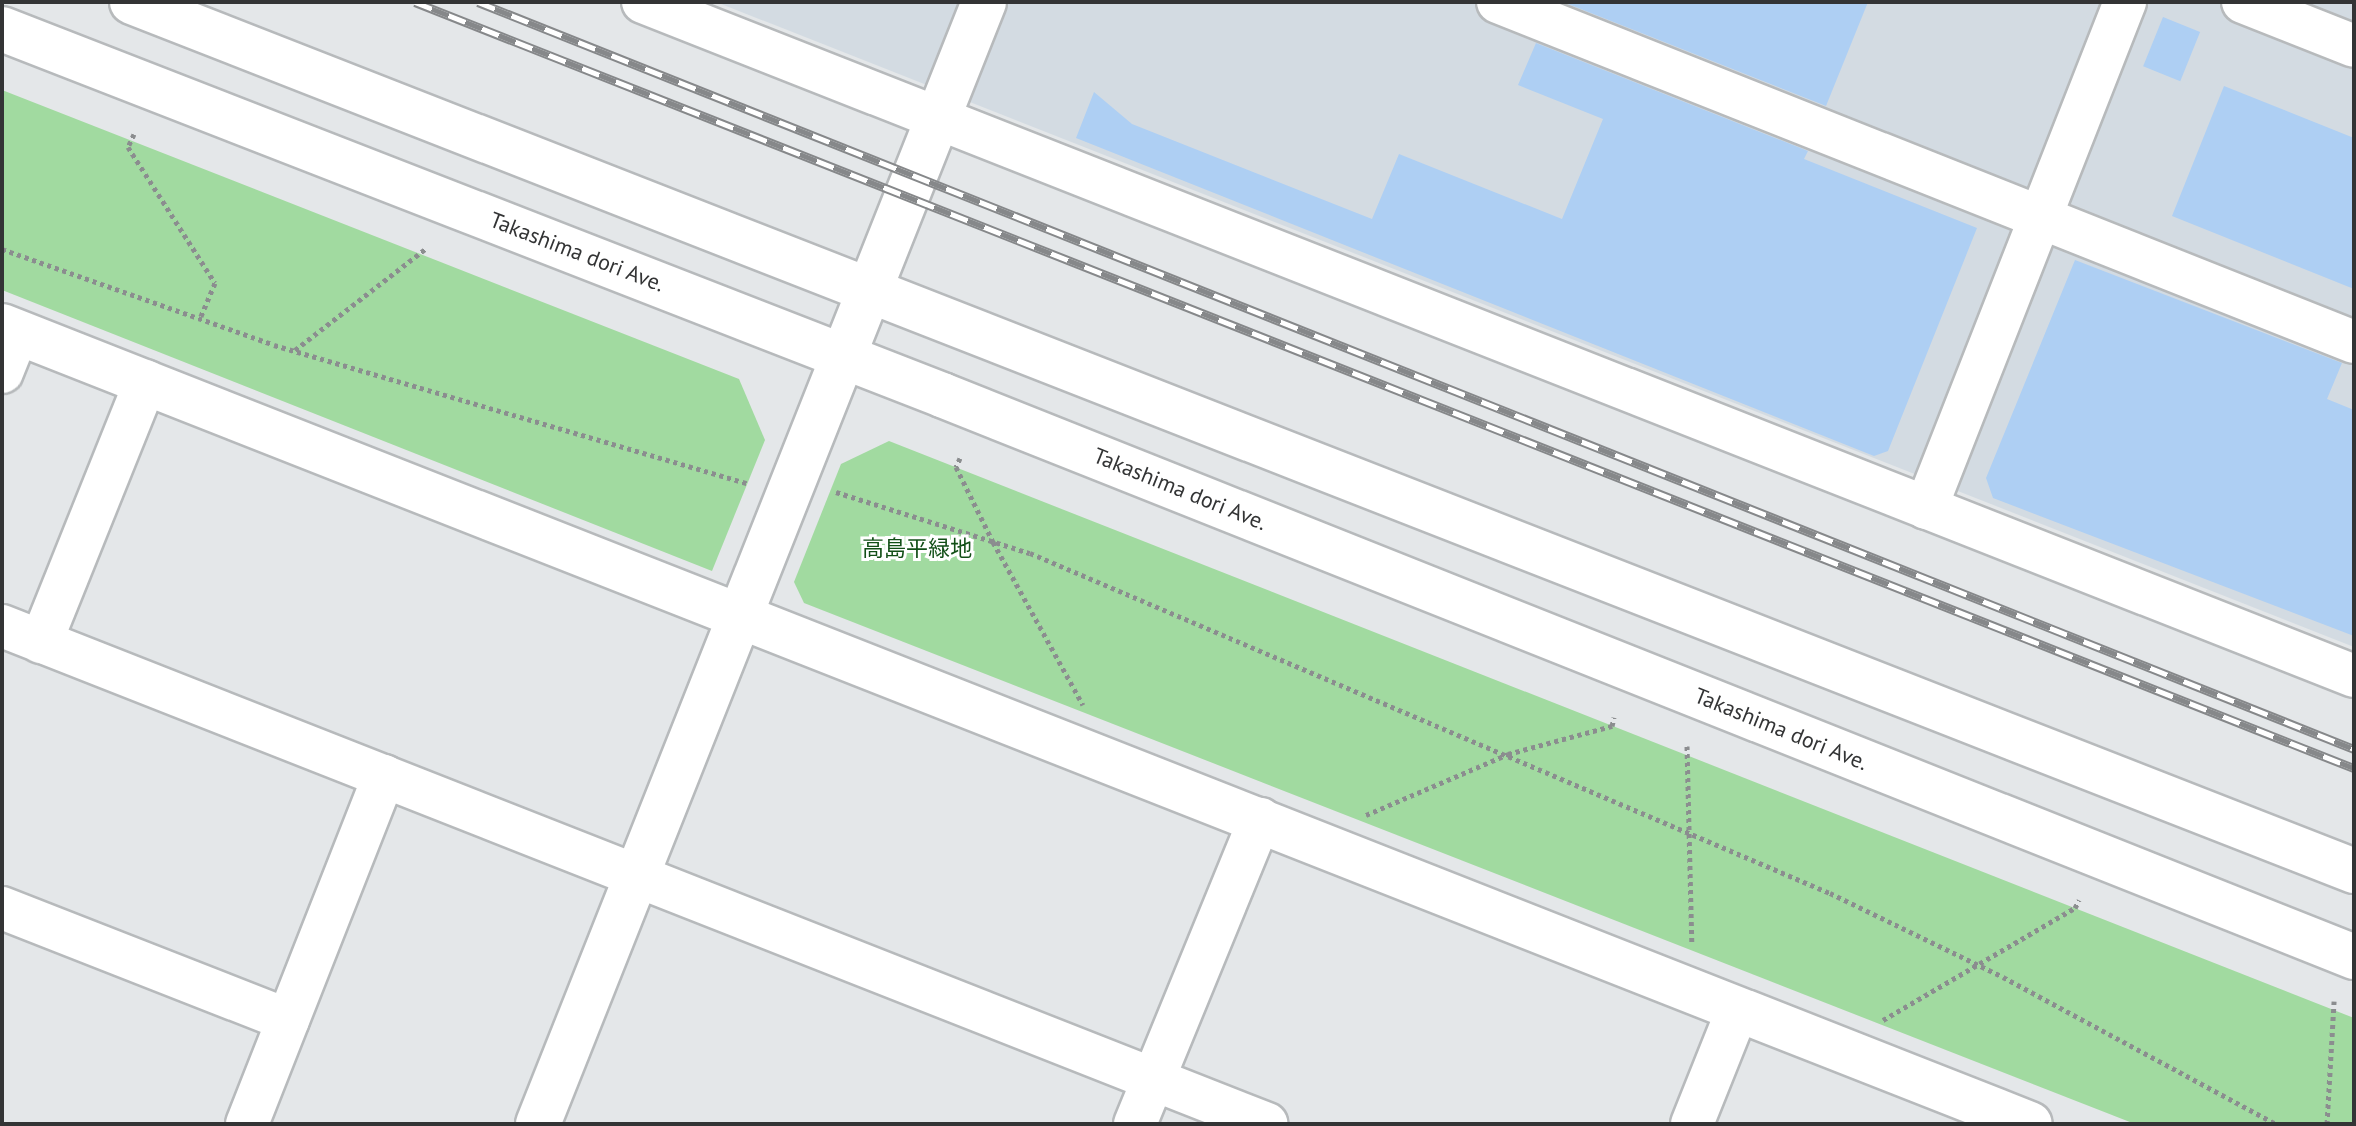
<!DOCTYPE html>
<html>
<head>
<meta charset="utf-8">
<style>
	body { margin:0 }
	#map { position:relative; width:2356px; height:1126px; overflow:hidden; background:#e4e7e9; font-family:"PT Sans","Noto Sans JP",sans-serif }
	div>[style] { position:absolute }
	.built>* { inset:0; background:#d3dbe2 }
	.green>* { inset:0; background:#a1daa0 }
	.building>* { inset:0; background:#aecff3; transform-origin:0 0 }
	.path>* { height:5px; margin-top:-2.5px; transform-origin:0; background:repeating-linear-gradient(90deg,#8b8d8f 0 4px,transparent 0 8px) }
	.roads { filter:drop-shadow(2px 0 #b7babc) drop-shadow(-2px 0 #b7babc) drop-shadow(0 2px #b7babc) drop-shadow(0 -2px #b7babc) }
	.minor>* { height:42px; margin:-21px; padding:0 21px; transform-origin:21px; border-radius:21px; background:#fff }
	.tertiary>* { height:44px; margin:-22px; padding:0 22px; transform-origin:22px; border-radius:22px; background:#fff }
	.secondary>* { height:44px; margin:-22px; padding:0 22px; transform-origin:22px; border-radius:22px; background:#fff }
	.rail>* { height:9px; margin-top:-4.5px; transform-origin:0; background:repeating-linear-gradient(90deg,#fff 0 18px,#86888a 0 36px); box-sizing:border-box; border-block:2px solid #86888a }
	span { translate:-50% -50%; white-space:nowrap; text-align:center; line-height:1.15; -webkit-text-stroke:6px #fff; paint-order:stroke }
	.street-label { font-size:22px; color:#333435 }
	.park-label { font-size:22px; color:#124f17 }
	.frame { position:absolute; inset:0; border:4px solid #333435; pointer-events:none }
</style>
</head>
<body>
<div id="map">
	<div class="built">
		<i style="clip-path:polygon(716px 2px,2354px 2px,2354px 647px)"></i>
	</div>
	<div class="green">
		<i style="clip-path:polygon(2px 90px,739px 379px,765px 440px,712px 571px,2px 290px)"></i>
		<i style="clip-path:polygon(889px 441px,2354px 1018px,2354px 1124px,2135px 1124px,804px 603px,794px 582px,841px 464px)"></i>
	</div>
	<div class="building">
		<i style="clip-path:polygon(1563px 2px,1868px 2px,1826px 106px)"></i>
		<i style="left:2163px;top:17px;width:40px;height:53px;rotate:22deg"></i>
		<i style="clip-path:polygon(1536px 43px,1808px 151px,1804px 159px,1977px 228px,1888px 451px,1874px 456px,1076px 138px,1094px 92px,1132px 124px,1372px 219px,1399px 154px,1562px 219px,1603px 119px,1518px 85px)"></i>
		<i style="clip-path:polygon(2224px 86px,2354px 138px,2354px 289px,2172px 216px)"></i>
		<i style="clip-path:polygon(2075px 260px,2342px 363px,2327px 399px,2354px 410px,2354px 636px,1993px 498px,1986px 478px)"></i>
	</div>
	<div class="path">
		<i style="left:134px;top:134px;width:14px;rotate:115deg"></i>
		<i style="left:128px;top:147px;width:161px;rotate:57.4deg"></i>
		<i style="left:215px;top:283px;width:39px;rotate:113deg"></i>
		<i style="left:2px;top:249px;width:288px;rotate:19.4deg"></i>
		<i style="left:274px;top:345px;width:495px;rotate:16.3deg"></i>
		<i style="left:295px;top:350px;width:165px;rotate:-37.8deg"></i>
		<i style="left:960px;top:458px;width:10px;rotate:114deg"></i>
		<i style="left:956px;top:467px;width:84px;rotate:63.7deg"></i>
		<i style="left:993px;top:542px;width:186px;rotate:61.1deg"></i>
		<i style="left:836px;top:492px;width:203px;rotate:17.5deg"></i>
		<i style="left:1030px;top:553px;width:869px;rotate:23.03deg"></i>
		<i style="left:1830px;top:893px;width:192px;rotate:25.9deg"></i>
		<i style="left:2003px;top:977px;width:310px;rotate:28.3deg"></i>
		<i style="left:1687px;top:746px;width:199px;rotate:88.6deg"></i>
		<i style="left:1366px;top:815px;width:155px;rotate:-23.2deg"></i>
		<i style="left:1508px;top:754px;width:108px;rotate:-15.1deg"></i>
		<i style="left:1612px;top:726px;width:9px;rotate:-77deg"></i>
		<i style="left:1883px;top:1020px;width:222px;rotate:-30.3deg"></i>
		<i style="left:2075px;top:908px;width:9px;rotate:-63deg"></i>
		<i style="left:2327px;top:1124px;width:123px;rotate:-86.7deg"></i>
	</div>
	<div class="roads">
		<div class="minor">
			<i style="left:643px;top:2px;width:1839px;rotate:21.5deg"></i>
			<i style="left:1498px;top:2px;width:921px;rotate:21.66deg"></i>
			<i style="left:2243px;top:2px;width:119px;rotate:21.6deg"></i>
			<i style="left:2px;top:372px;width:43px;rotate:-68.2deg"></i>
			<i style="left:1926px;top:508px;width:544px;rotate:-68.53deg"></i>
			<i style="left:2px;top:626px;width:1359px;rotate:21.49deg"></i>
			<i style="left:41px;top:642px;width:281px;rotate:-68.1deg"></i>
			<i style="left:2px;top:908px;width:307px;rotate:21.4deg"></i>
			<i style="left:247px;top:1124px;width:374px;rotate:-68.5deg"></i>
			<i style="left:1135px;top:1124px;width:330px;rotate:-67.7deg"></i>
			<i style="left:1692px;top:1124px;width:124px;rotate:-68.2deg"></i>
		</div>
		<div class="tertiary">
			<i style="left:2px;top:326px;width:2179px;rotate:21.48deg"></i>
			<i style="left:538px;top:1124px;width:1207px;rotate:-68.32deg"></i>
		</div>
		<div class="secondary">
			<i style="left:132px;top:2px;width:2386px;rotate:21.36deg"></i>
			<i style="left:2px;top:29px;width:1009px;rotate:21.27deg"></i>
			<i style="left:942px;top:395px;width:1520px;rotate:21.7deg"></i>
		</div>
	</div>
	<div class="rail">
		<i style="left:415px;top:2px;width:2085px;rotate:21.56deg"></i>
		<i style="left:478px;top:2px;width:2019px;rotate:21.71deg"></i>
	</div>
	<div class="street-label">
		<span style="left:577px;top:252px;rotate:21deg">Takashima dori Ave.</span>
		<span style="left:1180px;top:489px;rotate:22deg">Takashima dori Ave.</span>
		<span style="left:1781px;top:729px;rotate:22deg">Takashima dori Ave.</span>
	</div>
	<div class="park-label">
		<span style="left:917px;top:549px">高島平緑地</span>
	</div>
	<div class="frame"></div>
</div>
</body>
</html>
